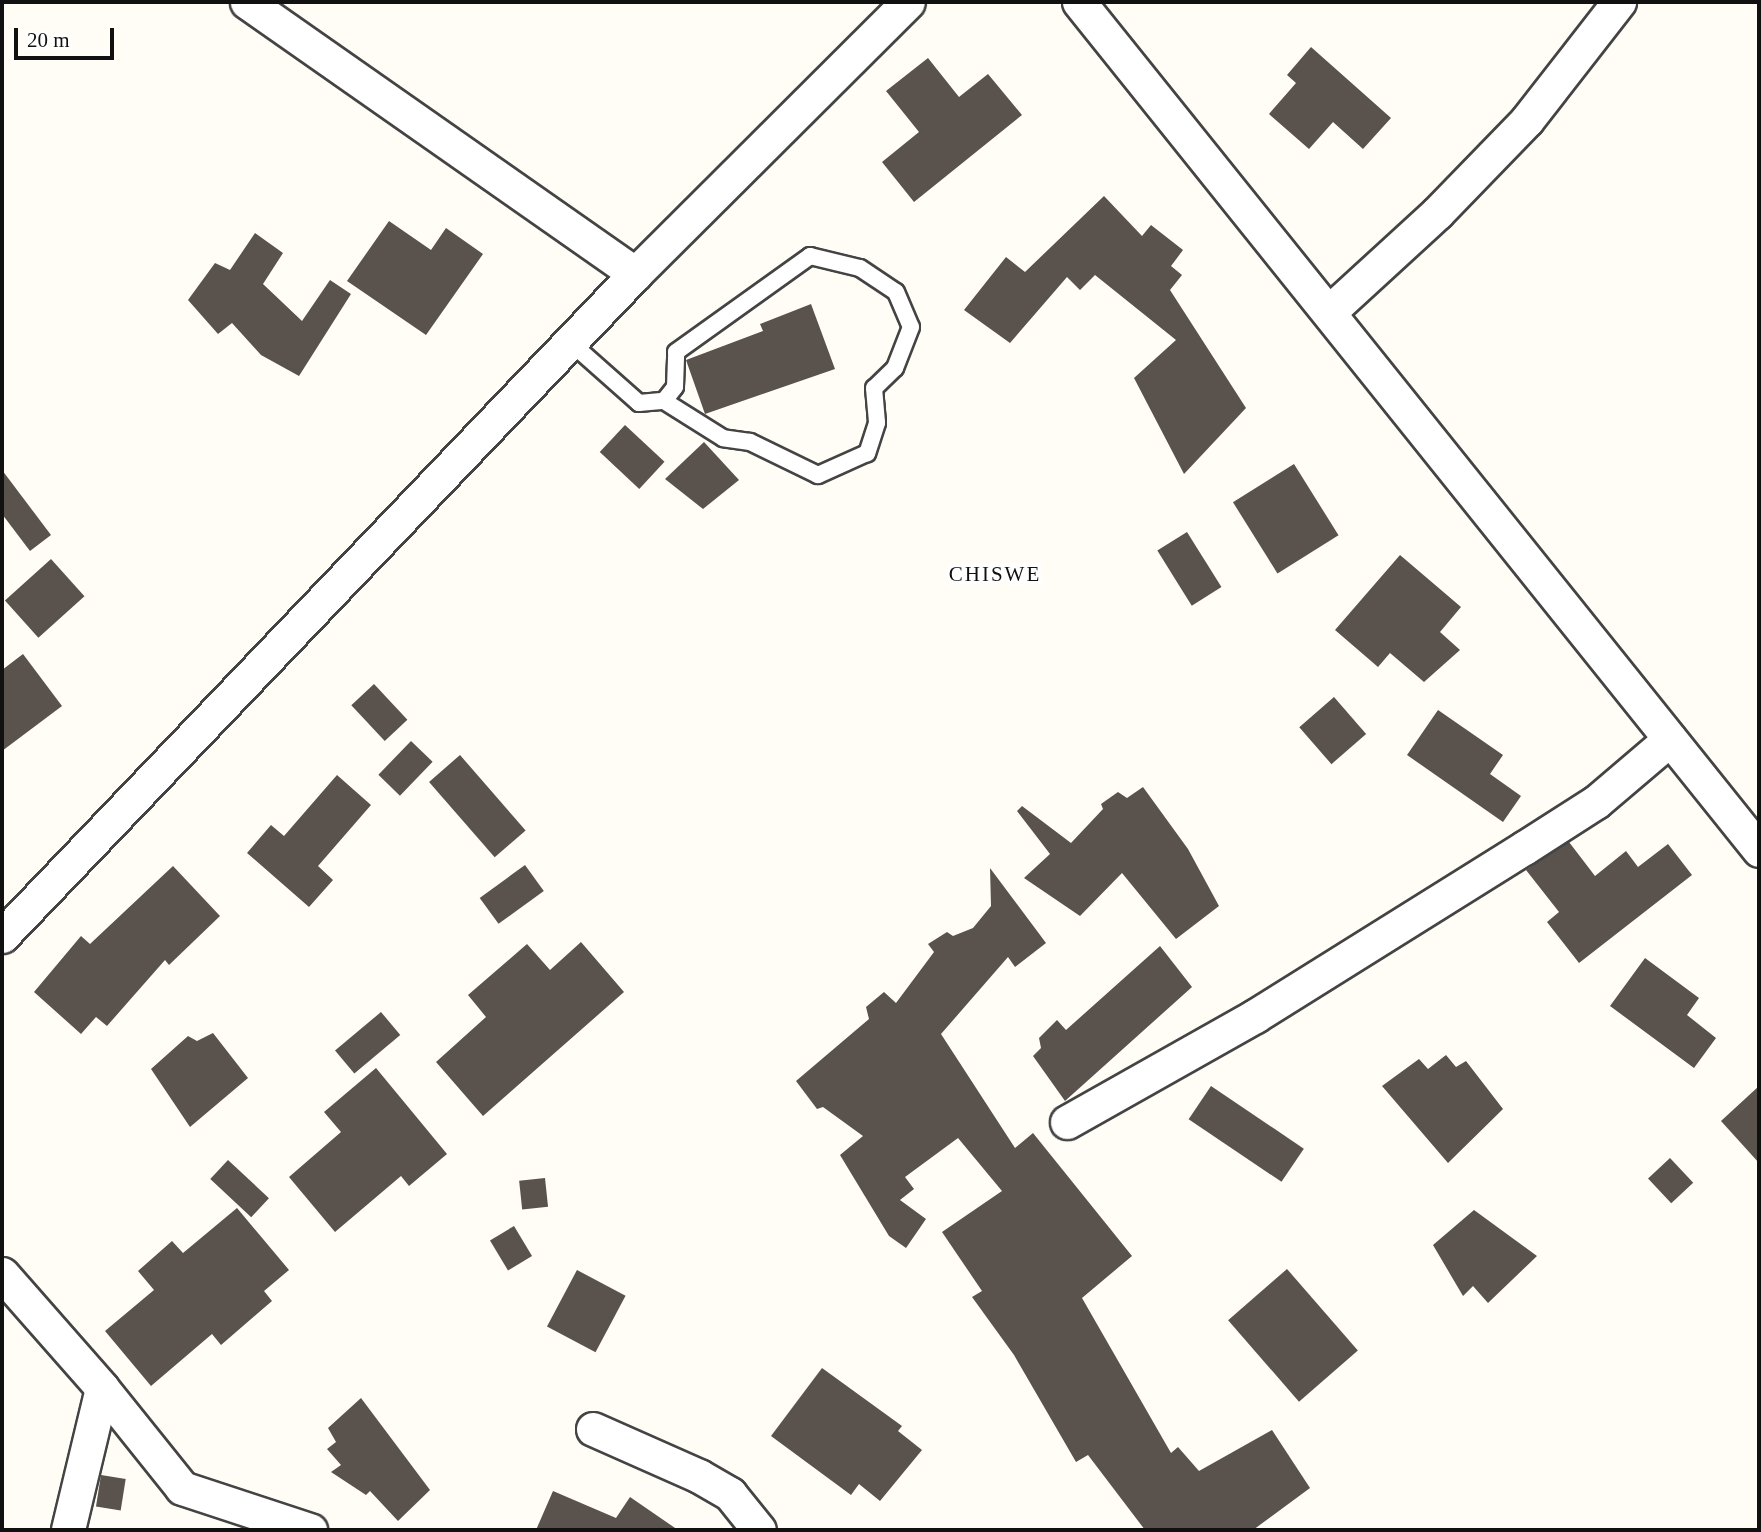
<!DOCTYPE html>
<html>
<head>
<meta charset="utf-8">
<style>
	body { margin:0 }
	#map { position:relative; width:1761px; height:1532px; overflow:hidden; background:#fffdf5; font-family:"Times New Roman",serif }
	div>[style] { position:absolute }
	.building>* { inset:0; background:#5a524d; transform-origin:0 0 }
	.roads { filter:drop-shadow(2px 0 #444) drop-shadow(-2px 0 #444) drop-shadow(0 2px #444) drop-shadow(0 -2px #444) }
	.lane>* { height:16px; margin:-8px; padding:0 8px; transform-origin:8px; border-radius:8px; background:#fff }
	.street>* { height:33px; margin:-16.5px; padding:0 16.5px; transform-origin:16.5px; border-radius:16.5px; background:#fff }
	span { translate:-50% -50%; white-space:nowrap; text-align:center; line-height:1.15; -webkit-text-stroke:7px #fff; paint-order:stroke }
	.quarter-label { font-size:21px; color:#111; letter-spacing:2px }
	.frame { position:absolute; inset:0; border:4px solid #111; pointer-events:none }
	.scale { position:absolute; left:14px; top:28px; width:100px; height:32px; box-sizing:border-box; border:4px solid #111; border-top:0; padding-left:9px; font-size:21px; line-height:24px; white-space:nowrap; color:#111; -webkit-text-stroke:5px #fff; paint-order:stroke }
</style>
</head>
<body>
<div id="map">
	<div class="building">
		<i style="clip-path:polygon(1311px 47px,1391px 118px,1363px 149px,1333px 122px,1309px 149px,1269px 114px,1296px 83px,1287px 75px)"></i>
		<i style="clip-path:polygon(928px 58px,959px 97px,988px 74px,1022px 115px,914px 202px,882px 162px,919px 132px,886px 91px)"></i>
		<i style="clip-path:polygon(1104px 196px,1142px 236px,1151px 225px,1183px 250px,1171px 266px,1182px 275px,1170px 290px,1246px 408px,1184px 474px,1134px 378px,1176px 340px,1095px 275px,1080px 290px,1067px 277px,1010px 343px,964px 310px,1006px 257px,1025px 272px)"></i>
		<i style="clip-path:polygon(389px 221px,431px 250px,446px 228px,483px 254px,426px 335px,347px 281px)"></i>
		<i style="clip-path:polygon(255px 233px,283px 253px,263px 284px,302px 321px,330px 280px,351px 294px,299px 376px,261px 355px,232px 323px,218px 334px,188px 300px,215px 263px,230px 270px)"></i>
		<i style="clip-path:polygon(811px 304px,835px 369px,705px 414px,686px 360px,763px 331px,760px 324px)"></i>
		<i style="left:625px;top:425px;width:54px;height:37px;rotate:43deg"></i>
		<i style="clip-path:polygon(704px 442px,739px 480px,703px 509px,665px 479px)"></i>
		<i style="left:1294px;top:464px;width:84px;height:72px;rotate:58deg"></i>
		<i style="clip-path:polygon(2px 470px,51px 535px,30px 551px,2px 514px)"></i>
		<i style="left:1187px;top:532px;width:65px;height:35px;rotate:58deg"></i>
		<i style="clip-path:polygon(1400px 555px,1461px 607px,1440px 632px,1460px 650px,1424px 682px,1390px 653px,1378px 667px,1335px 630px)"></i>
		<i style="left:51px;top:559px;width:50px;height:62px;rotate:48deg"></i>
		<i style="clip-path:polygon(23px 654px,62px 706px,2px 751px,2px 670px)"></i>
		<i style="left:374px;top:684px;width:49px;height:31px;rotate:47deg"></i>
		<i style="left:1334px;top:697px;width:49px;height:46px;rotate:49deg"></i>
		<i style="clip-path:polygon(1438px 710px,1503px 755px,1490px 774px,1521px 796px,1503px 822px,1407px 755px)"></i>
		<i style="left:411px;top:741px;width:30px;height:47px;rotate:44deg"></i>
		<i style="left:460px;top:755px;width:100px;height:41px;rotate:49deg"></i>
		<i style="clip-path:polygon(337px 775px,371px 805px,318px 866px,333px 880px,309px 907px,247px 853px,271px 825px,284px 836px)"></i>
		<i style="clip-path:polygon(1143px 787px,1188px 849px,1219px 906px,1176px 939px,1122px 873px,1080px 916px,1024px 878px,1050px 854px,1017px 811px,1022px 806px,1071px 843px,1103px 809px,1101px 804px,1118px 792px,1127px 798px)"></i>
		<i style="clip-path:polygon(1569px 842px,1595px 876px,1626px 851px,1638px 867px,1668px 844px,1692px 875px,1579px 963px,1547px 922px,1559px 912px,1526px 870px)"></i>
		<i style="left:525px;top:865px;width:32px;height:56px;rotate:54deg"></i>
		<i style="clip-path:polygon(173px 866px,220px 916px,169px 965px,165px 960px,107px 1026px,96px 1017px,81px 1034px,34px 992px,81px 936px,90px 944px)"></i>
		<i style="clip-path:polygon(990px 868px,1046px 943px,1015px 967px,1008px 957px,941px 1034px,1015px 1148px,1033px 1133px,1132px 1256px,1082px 1298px,1171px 1453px,1178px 1447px,1199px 1471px,1272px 1430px,1310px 1488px,1253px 1530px,1145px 1530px,1088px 1455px,1076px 1462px,1014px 1355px,972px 1297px,982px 1291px,942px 1232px,1002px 1191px,958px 1138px,905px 1177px,914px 1189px,900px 1200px,926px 1219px,906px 1248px,889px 1236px,840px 1155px,863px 1136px,823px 1107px,817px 1109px,796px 1081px,869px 1019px,866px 1007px,884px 992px,896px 1003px,934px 952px,928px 944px,947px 932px,953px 936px,973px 928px,991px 906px)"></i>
		<i style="clip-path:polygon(581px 942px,624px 992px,483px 1116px,436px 1062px,486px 1017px,468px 995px,527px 944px,550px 970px)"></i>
		<i style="clip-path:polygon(1160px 946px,1192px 987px,1065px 1101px,1033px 1056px,1041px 1048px,1039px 1038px,1057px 1020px,1066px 1030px)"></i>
		<i style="clip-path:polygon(1645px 958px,1699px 998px,1687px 1015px,1716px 1038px,1694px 1068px,1610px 1006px)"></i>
		<i style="left:381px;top:1012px;width:30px;height:60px;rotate:50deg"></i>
		<i style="clip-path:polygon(213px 1033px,248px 1078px,190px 1127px,151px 1069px,188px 1036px,197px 1041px)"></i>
		<i style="clip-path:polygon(1446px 1055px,1456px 1067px,1466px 1061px,1503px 1109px,1448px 1163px,1382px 1086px,1419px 1059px,1428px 1069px)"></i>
		<i style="clip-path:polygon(376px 1068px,447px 1154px,409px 1186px,401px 1176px,335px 1232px,289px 1177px,341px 1132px,324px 1112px)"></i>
		<i style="left:1211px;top:1086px;width:112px;height:40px;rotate:34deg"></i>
		<i style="clip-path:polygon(1759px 1086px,1759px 1163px,1721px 1121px)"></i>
		<i style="left:1670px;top:1158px;width:34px;height:30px;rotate:47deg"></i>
		<i style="left:228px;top:1160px;width:56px;height:26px;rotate:43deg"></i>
		<i style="left:545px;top:1178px;width:29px;height:26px;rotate:84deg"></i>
		<i style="clip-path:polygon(237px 1208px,289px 1270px,264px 1291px,272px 1301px,221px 1345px,212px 1334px,151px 1386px,105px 1331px,154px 1290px,138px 1271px,172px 1241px,183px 1253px)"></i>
		<i style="clip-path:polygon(1474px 1210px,1537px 1256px,1488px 1303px,1473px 1286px,1463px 1296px,1433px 1245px)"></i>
		<i style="left:514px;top:1226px;width:35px;height:28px;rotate:59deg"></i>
		<i style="left:1287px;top:1269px;width:108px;height:78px;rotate:49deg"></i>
		<i style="left:577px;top:1270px;width:55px;height:64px;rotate:28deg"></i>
		<i style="clip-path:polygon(822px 1368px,902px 1426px,898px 1431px,922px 1450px,880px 1501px,859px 1484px,851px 1495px,771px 1436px)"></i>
		<i style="clip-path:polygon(361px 1398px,430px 1490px,398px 1521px,370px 1491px,366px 1495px,331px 1472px,341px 1465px,327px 1449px,336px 1442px,328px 1428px)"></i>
		<i style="left:101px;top:1475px;width:25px;height:32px;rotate:9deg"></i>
		<i style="clip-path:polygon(553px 1491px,616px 1518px,630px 1497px,678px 1530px,536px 1530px)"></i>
	</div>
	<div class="roads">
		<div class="lane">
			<i style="left:570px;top:342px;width:92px;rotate:41.5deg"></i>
			<i style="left:639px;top:403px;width:25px;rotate:-5deg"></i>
			<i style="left:664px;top:401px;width:18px;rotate:-52deg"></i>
			<i style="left:675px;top:387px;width:35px;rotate:-88deg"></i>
			<i style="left:676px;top:352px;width:165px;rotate:-35.6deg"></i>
			<i style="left:810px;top:256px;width:51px;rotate:13.5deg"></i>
			<i style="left:860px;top:268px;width:43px;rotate:33.7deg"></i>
			<i style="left:896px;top:292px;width:38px;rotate:67deg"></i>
			<i style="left:911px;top:327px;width:44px;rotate:111.3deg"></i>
			<i style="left:895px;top:368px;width:29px;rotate:136deg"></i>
			<i style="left:874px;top:388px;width:35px;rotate:85deg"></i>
			<i style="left:877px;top:423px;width:32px;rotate:108deg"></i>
			<i style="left:867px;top:453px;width:54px;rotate:155.8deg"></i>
			<i style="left:818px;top:475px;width:76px;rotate:-154.1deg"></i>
			<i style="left:750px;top:442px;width:27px;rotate:-172deg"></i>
			<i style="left:723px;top:438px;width:70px;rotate:-147.9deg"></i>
		</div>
		<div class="street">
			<i style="left:247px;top:2px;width:474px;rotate:35deg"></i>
			<i style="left:1079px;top:2px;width:1087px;rotate:51.27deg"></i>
			<i style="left:1329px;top:312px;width:147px;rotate:-42.5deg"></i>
			<i style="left:1437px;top:213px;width:129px;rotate:-45.9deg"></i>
			<i style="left:1527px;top:120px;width:150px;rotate:-52.1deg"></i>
			<i style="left:2px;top:936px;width:916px;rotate:-46.28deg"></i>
			<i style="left:635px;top:274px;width:385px;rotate:-44.9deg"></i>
			<i style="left:1067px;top:1122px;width:216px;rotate:-29.4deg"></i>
			<i style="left:1255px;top:1016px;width:317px;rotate:-32deg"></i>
			<i style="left:1524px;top:848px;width:85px;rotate:-32.6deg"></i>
			<i style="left:1596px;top:802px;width:97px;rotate:-40.4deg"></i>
			<i style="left:2px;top:1274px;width:152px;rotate:48.7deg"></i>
			<i style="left:102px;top:1388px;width:146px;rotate:103.5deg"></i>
			<i style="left:102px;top:1388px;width:128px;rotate:51.3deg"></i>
			<i style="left:182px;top:1488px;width:135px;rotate:18.2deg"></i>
			<i style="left:593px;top:1429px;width:116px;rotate:23.9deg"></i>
			<i style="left:699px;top:1476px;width:36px;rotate:30deg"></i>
			<i style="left:730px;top:1494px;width:46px;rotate:51.1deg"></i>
		</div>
	</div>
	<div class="quarter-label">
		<span style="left:995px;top:574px">CHISWE</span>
	</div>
	<div class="frame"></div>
	<div class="scale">20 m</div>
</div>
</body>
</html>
